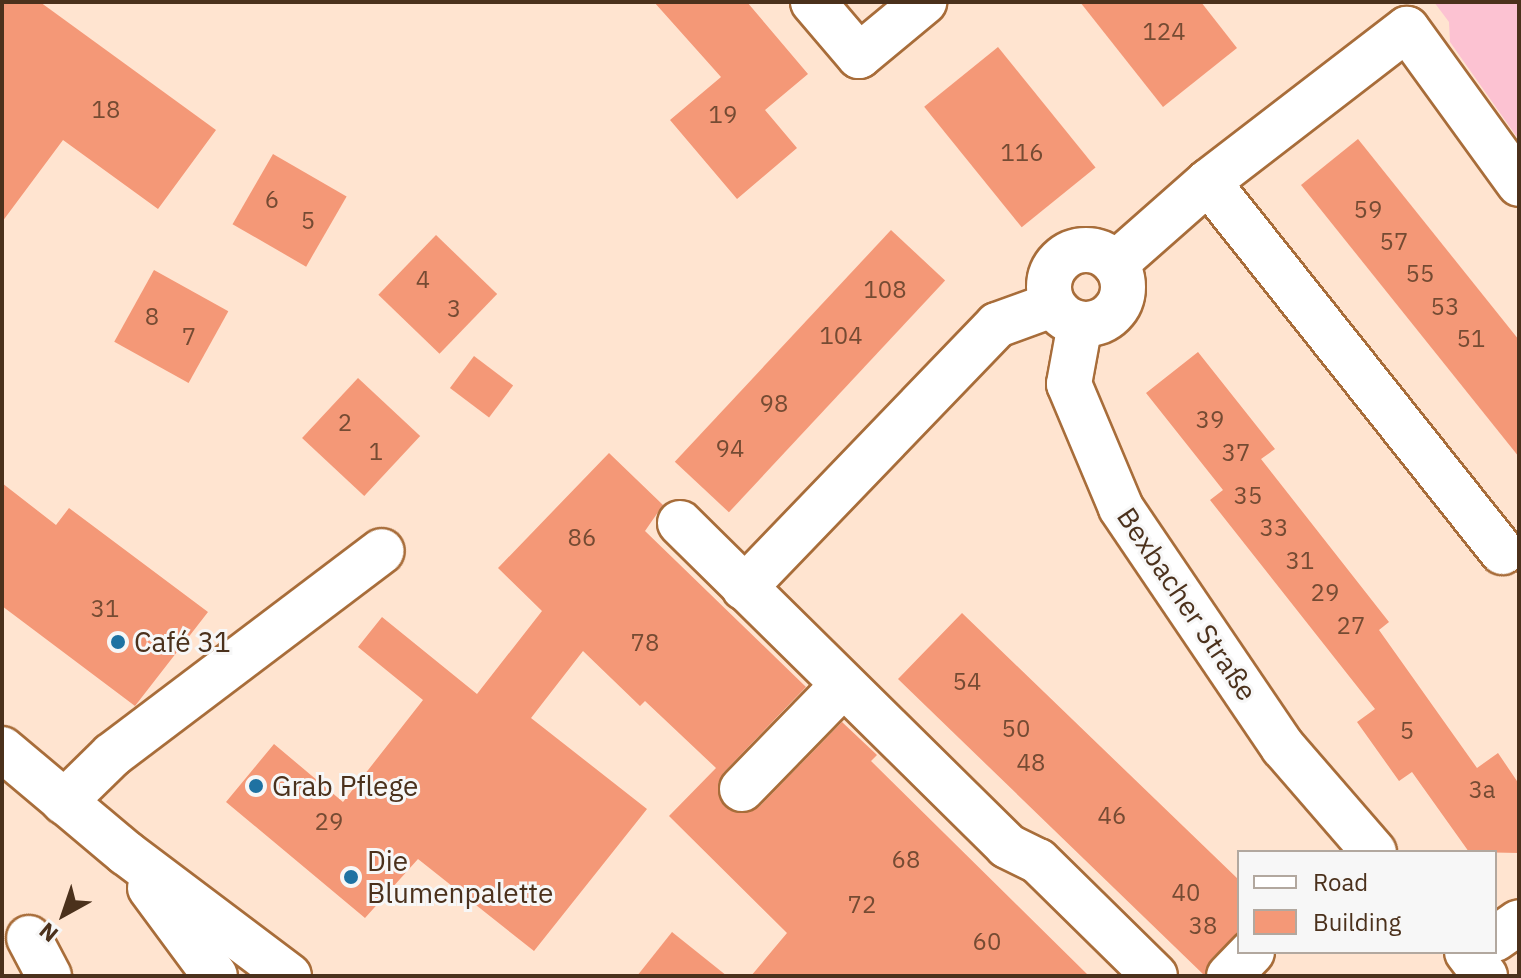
<!DOCTYPE html>
<html>
<head>
<meta charset="utf-8">
<style>
	body { margin:0 }
	#map { position:relative; width:1521px; height:978px; overflow:hidden; background:#ffe4d0; font-family:"IBM Plex Sans",sans-serif }
	div>[style] { position:absolute }
	.green>* { inset:0; background:#fcc2d2 }
	.building>* { inset:0; background:#f49877; transform-origin:0 0 }
	.roads { filter:drop-shadow(2px 0 #a86d3a) drop-shadow(-2px 0 #a86d3a) drop-shadow(0 2px #a86d3a) drop-shadow(0 -2px #a86d3a) }
	.minor>* { height:44px; margin:-22px; padding:0 22px; transform-origin:22px; border-radius:22px; background:#fff }
	.minor>.ring { margin:-22px; padding:0; box-sizing:content-box; background:none; border:44px solid #fff; border-radius:50% }
	.primary>* { height:44px; margin:-22px; padding:0 22px; transform-origin:22px; border-radius:22px; background:#fff }
	.dots>* { width:22px; height:22px; translate:-50% -50%; box-sizing:border-box; border:4px solid #f7f7f7; border-radius:50% }
	span { translate:-50% -50%; white-space:nowrap; text-align:center; line-height:1.15; -webkit-text-stroke:6px #f7f7f7; paint-order:stroke }
	.number-label { font-size:24px; color:#754b33 }
	.number-label span { -webkit-text-stroke-width:0 }
	.street-label { font-size:28px; color:#4b311c }
	.poi-label { font-size:28px; color:#4b311c }
	.left { translate:0 -50%; text-align:left }
	.frame { position:absolute; inset:0; border:4px solid #4b311c; pointer-events:none }
	.legend { position:absolute; left:1237px; top:850px; width:260px; height:104px; box-sizing:border-box; background:#f7f7f7; border:2px solid #b2a89f; margin:0; padding:10px 14px; list-style:none; font-size:24px; color:#4b311c }
	.legend li { display:flex; align-items:center; gap:16px; height:40px }
	.legend b { width:40px; border:2px solid #b2a89f }
	.north { position:absolute; left:24px; top:874px; width:80px; height:80px; -webkit-text-stroke:6px #f7f7f7; paint-order:stroke; rotate:220deg; font-size:22px; font-weight:700; line-height:32px; text-align:center; color:#4b311c }
	.north::after { content:''; display:block; margin:auto; width:28px; height:36px; background:#4b311c; clip-path:polygon(50% 0,100% 100%,50% 72%,0 100%) }
</style>
</head>
<body>
<div id="map">
	<div class="green">
		<i style="clip-path:polygon(1434px 2px,1519px 2px,1519px 140px,1450px 42px,1449px 22px)"></i>
	</div>
	<div class="building">
		<i style="clip-path:polygon(2px 2px,40px 2px,216px 130px,158px 209px,63px 140px,2px 222px)"></i>
		<i style="clip-path:polygon(654px 2px,747px 2px,808px 74px,765px 110px,797px 148px,737px 199px,670px 120px,721px 77px)"></i>
		<i style="clip-path:polygon(1080px 2px,1201px 2px,1237px 48px,1163px 107px)"></i>
		<i style="left:998px;top:47px;width:155px;height:95px;rotate:51deg"></i>
		<i style="clip-path:polygon(1358px 139px,1519px 340px,1519px 457px,1301px 185px)"></i>
		<i style="left:273px;top:154px;width:85px;height:81px;rotate:30deg"></i>
		<i style="left:891px;top:230px;width:74px;height:317px;rotate:43deg"></i>
		<i style="left:436px;top:235px;width:85px;height:83px;rotate:44deg"></i>
		<i style="left:154px;top:270px;width:85px;height:82px;rotate:29deg"></i>
		<i style="clip-path:polygon(1198px 352px,1275px 449px,1261px 459px,1389px 622px,1379px 630px,1477px 768px,1498px 753px,1519px 784px,1519px 853px,1469px 852px,1412px 772px,1399px 781px,1357px 722px,1375px 709px,1210px 500px,1223px 490px,1146px 393px)"></i>
		<i style="left:474px;top:356px;width:49px;height:40px;rotate:37deg"></i>
		<i style="left:358px;top:378px;width:85px;height:82px;rotate:43deg"></i>
		<i style="clip-path:polygon(609px 453px,663px 505px,645px 531px,806px 687px,724px 772px,718px 784px,724px 806px,737px 813px,759px 807px,842px 722px,877px 755px,871px 761px,1089px 976px,751px 976px,787px 933px,669px 816px,716px 768px,645px 701px,640px 706px,583px 651px,531px 718px,647px 809px,534px 951px,418px 859px,365px 918px,226px 802px,274px 744px,343px 802px,423px 700px,358px 647px,382px 617px,477px 694px,542px 611px,498px 568px)"></i>
		<i style="clip-path:polygon(2px 483px,56px 525px,69px 508px,208px 612px,135px 706px,2px 606px)"></i>
		<i style="clip-path:polygon(962px 613px,1239px 880px,1239px 932px,1211px 959px,1205px 976px,898px 679px)"></i>
		<i style="clip-path:polygon(672px 932px,727px 976px,637px 976px)"></i>
	</div>
	<div class="roads">
		<div class="minor">
			<i style="left:813px;top:2px;width:71px;rotate:49.6deg"></i>
			<i style="left:859px;top:56px;width:85px;rotate:-39.7deg"></i>
			<i style="left:1208px;top:182px;width:473px;rotate:51.5deg"></i>
			<i class="ring" style="left:1049px;top:250px;width:30px;height:30px"></i>
			<i style="left:1115px;top:264px;width:124px;rotate:-41.4deg"></i>
			<i style="left:1208px;top:182px;width:251px;rotate:-37.6deg"></i>
			<i style="left:1407px;top:29px;width:191px;rotate:54.1deg"></i>
			<i style="left:1080px;top:324px;width:61px;rotate:100.4deg"></i>
			<i style="left:1069px;top:384px;width:134px;rotate:67.2deg"></i>
			<i style="left:1121px;top:508px;width:289px;rotate:55.9deg"></i>
			<i style="left:1283px;top:747px;width:139px;rotate:49.1deg"></i>
			<i style="left:680px;top:523px;width:460px;rotate:44.6deg"></i>
			<i style="left:1007px;top:846px;width:34px;rotate:26deg"></i>
			<i style="left:1038px;top:861px;width:164px;rotate:44.5deg"></i>
			<i style="left:744px;top:588px;width:365px;rotate:-46.1deg"></i>
			<i style="left:997px;top:325px;width:59px;rotate:-20deg"></i>
			<i style="left:742px;top:789px;width:145px;rotate:-45.8deg"></i>
			<i style="left:64px;top:802px;width:67px;rotate:-44.4deg"></i>
			<i style="left:112px;top:755px;width:338px;rotate:-37.1deg"></i>
			<i style="left:29px;top:938px;width:43px;rotate:62.2deg"></i>
			<i style="left:1495px;top:939px;width:29px;rotate:-35deg"></i>
			<i style="left:1467px;top:952px;width:30px;rotate:53deg"></i>
			<i style="left:1229px;top:976px;width:33px;rotate:-46deg"></i>
		</div>
		<div class="primary">
			<i style="left:2px;top:749px;width:162px;rotate:40deg"></i>
			<i style="left:126px;top:853px;width:204px;rotate:37deg"></i>
			<i style="left:150px;top:888px;width:109px;rotate:53.5deg"></i>
		</div>
	</div>
	<div class="dots">
		<i style="left:118px;top:642px;background:#1f72a2"></i>
		<i style="left:256px;top:786px;background:#1f72a2"></i>
		<i style="left:351px;top:877px;background:#1f72a2"></i>
	</div>
	<div class="number-label">
		<span style="left:1164px;top:32px">124</span>
		<span style="left:106px;top:110px">18</span>
		<span style="left:723px;top:115px">19</span>
		<span style="left:1022px;top:153px">116</span>
		<span style="left:272px;top:200px">6</span>
		<span style="left:1368px;top:210px">59</span>
		<span style="left:308px;top:221px">5</span>
		<span style="left:1394px;top:242px">57</span>
		<span style="left:1420px;top:274px">55</span>
		<span style="left:423px;top:280px">4</span>
		<span style="left:885px;top:290px">108</span>
		<span style="left:1445px;top:307px">53</span>
		<span style="left:454px;top:309px">3</span>
		<span style="left:152px;top:317px">8</span>
		<span style="left:841px;top:336px">104</span>
		<span style="left:189px;top:337px">7</span>
		<span style="left:1471px;top:339px">51</span>
		<span style="left:774px;top:404px">98</span>
		<span style="left:1210px;top:420px">39</span>
		<span style="left:345px;top:423px">2</span>
		<span style="left:730px;top:449px">94</span>
		<span style="left:376px;top:452px">1</span>
		<span style="left:1236px;top:453px">37</span>
		<span style="left:1248px;top:496px">35</span>
		<span style="left:1274px;top:528px">33</span>
		<span style="left:582px;top:538px">86</span>
		<span style="left:1300px;top:561px">31</span>
		<span style="left:1325px;top:593px">29</span>
		<span style="left:105px;top:609px">31</span>
		<span style="left:1351px;top:626px">27</span>
		<span style="left:645px;top:643px">78</span>
		<span style="left:967px;top:682px">54</span>
		<span style="left:1016px;top:729px">50</span>
		<span style="left:1407px;top:731px">5</span>
		<span style="left:1031px;top:763px">48</span>
		<span style="left:1482px;top:790px">3a</span>
		<span style="left:1112px;top:816px">46</span>
		<span style="left:329px;top:822px">29</span>
		<span style="left:906px;top:860px">68</span>
		<span style="left:1186px;top:893px">40</span>
		<span style="left:862px;top:905px">72</span>
		<span style="left:1203px;top:926px">38</span>
		<span style="left:987px;top:942px">60</span>
	</div>
	<div class="street-label">
		<span style="left:1187px;top:604px;rotate:56deg">Bexbacher Straße</span>
	</div>
	<div class="poi-label">
		<span class="left" style="left:134px;top:642px">Café 31</span>
		<span class="left" style="left:272px;top:786px">Grab Pflege</span>
		<span class="left" style="left:367px;top:877px">Die<br>Blumenpalette</span>
	</div>
	<div class="frame"></div>
	<ul class="legend">
	<li><b style="height:10px;background:#fff"></b>Road</li>
	<li><b style="height:22px;background:#f49877"></b>Building</li>
	</ul>
	<div class="north">N</div>
</div>
</body>
</html>
